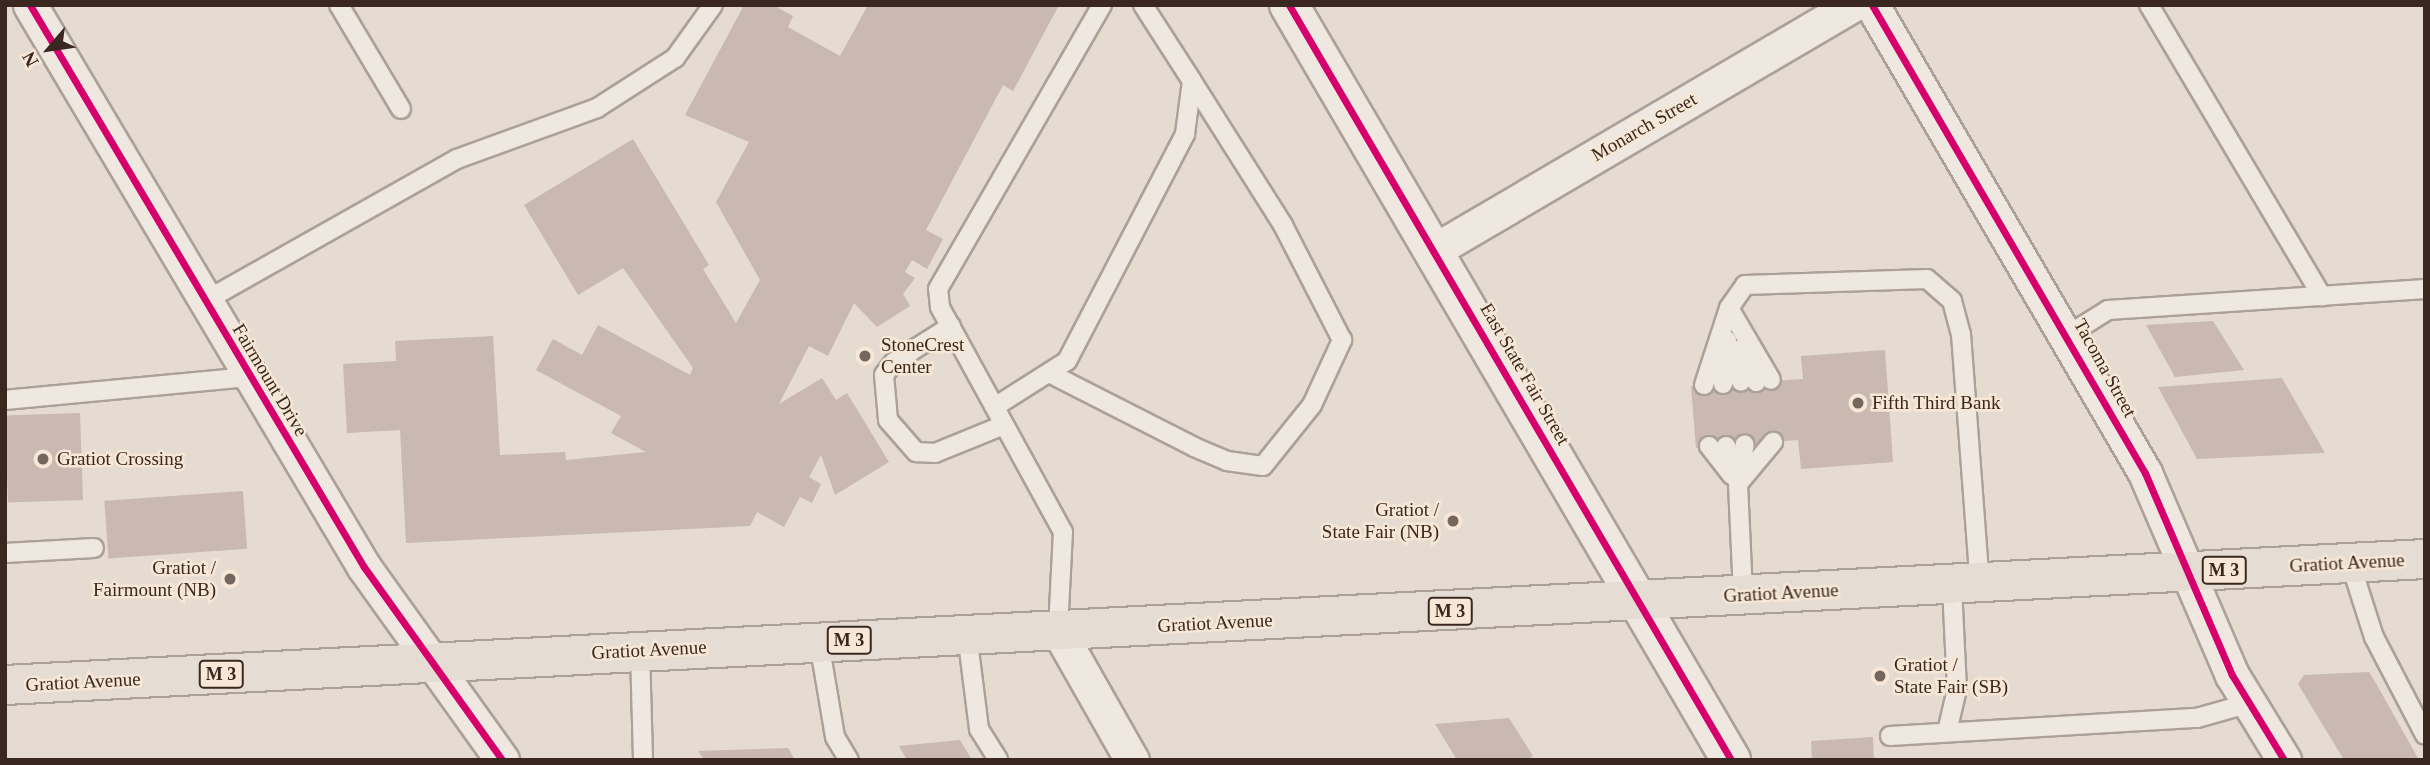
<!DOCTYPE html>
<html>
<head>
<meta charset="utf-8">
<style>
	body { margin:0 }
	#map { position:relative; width:2430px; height:765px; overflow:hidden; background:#e5dbd0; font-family:"Times New Roman",serif }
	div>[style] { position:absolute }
	.building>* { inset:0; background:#c9b9b1; transform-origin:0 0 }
	.roads { filter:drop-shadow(2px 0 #aba198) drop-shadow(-2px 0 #aba198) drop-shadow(0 2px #aba198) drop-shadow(0 -2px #aba198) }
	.lane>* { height:18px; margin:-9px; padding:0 9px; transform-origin:9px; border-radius:9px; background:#eee8e1 }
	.street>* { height:33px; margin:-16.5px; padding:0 16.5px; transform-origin:16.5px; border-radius:16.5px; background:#eee8e1 }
	.secondary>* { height:38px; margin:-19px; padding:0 19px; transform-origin:19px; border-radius:19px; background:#eee8e1 }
	.primary>* { height:38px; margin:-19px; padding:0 19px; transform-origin:19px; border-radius:19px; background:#e5dcd3 }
	.cycleway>* { height:7px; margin:-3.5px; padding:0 3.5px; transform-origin:3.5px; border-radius:3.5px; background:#d6006c }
	.dots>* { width:19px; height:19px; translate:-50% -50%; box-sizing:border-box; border:4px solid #f6e7d6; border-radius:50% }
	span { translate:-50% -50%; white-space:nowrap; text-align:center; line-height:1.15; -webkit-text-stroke:5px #f6e7d6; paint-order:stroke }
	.shield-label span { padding:2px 5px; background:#f6e7d6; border:2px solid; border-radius:5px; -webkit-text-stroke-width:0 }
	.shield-label { font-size:18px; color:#3a2820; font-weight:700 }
	.street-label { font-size:19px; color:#3a2820 }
	.poi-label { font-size:19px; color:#3a2820 }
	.left { translate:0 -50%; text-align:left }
	.right { translate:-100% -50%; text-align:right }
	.frame { position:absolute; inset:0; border:7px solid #3a2820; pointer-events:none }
	.north { position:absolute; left:14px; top:14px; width:70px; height:70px; -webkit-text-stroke:5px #f6e7d6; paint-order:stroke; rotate:241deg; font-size:19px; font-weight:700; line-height:28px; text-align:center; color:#3a2820 }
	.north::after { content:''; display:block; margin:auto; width:24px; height:32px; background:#3a2820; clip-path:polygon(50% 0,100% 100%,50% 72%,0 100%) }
</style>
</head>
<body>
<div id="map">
	<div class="building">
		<i style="clip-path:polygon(744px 5px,773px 5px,793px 16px,788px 27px,840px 56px,868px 5px,1059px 5px,1013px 91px,1003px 85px,926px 230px,943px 239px,927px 269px,912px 260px,905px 272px,915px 278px,903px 294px,910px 306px,877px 327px,854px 303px,828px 356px,809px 346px,779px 404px,822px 378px,836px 400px,847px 393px,889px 462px,835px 495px,821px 455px,809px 477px,821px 484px,812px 503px,800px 497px,784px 527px,757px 512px,750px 526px,406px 543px,400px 430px,347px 433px,343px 364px,396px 361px,395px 341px,493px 336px,500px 455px,565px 452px,566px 460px,646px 452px,611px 433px,621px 416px,536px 370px,553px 339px,582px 355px,598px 325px,690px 375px,693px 368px,623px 268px,578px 295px,524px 205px,633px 139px,709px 265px,703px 269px,736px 323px,760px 280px,716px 202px,749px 142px,685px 115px)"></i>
		<i style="clip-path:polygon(2213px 321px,2244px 370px,2175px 377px,2146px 325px)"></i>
		<i style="clip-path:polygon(1885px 350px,1893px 462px,1801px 469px,1798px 440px,1696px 448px,1691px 386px,1803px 379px,1801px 356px)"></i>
		<i style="clip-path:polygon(2282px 378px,2325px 453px,2197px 459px,2158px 387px)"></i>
		<i style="left:80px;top:413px;width:87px;height:75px;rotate:88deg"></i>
		<i style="left:243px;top:491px;width:58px;height:139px;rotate:86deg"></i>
		<i style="clip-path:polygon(2369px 672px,2373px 678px,2419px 760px,2344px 760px,2298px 684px,2304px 675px)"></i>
		<i style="clip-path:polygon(1509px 718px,1533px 756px,1527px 760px,1457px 760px,1435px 724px)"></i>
		<i style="clip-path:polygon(1873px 737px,1874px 760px,1812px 760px,1811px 741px)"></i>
		<i style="clip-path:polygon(960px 740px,972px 760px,907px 760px,899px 746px)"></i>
		<i style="clip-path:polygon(788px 748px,795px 760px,704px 760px,698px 751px)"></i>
	</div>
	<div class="roads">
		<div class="lane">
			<i style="left:339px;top:5px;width:121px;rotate:59.2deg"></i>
			<i style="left:2149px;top:5px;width:339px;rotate:59.3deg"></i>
			<i style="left:205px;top:301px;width:289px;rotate:-29.4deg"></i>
			<i style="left:457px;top:159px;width:149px;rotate:-20deg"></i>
			<i style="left:597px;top:108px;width:93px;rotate:-32.7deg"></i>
			<i style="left:675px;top:58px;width:65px;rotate:-54.4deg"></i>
			<i style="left:1729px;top:308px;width:83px;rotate:59.7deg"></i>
			<i style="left:951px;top:326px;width:67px;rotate:147.7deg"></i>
			<i style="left:894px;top:362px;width:16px;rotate:128deg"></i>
			<i style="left:884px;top:375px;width:45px;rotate:84.9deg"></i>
			<i style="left:888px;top:420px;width:43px;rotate:48.8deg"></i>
			<i style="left:916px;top:452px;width:19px;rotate:3deg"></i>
			<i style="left:935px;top:453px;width:74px;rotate:-22.1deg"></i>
			<i style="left:2068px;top:335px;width:47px;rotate:-32deg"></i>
			<i style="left:2108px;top:310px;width:318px;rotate:-3.8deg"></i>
			<i style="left:1736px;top:350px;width:32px;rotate:81deg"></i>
			<i style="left:1745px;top:351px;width:33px;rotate:70deg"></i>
			<i style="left:1051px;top:374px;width:161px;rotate:27deg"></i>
			<i style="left:1194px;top:447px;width:36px;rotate:23deg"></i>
			<i style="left:1227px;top:461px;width:36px;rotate:8deg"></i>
			<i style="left:1263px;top:466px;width:78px;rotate:-51.2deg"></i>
			<i style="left:1312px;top:405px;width:72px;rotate:-65.2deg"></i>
			<i style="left:1342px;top:340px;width:129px;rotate:-117.2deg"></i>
			<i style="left:1283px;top:225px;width:170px;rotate:-122.3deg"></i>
			<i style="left:1723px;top:384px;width:44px;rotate:-84.8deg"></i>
			<i style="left:1704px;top:385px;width:81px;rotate:-72deg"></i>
			<i style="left:1729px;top:308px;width:28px;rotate:-55deg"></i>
			<i style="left:1745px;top:285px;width:182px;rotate:-1.9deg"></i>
			<i style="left:1927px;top:279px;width:33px;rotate:41deg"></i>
			<i style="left:1952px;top:301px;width:34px;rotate:75deg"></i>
			<i style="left:1961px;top:334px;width:251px;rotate:85.7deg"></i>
			<i style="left:5px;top:400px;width:246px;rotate:-5.4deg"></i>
			<i style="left:996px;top:406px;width:84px;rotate:-32.4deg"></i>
			<i style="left:1067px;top:361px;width:256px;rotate:-62.5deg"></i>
			<i style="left:1185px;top:134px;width:53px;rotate:-82.5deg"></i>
			<i style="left:1192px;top:81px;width:90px;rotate:-122.8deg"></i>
			<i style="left:1709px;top:446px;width:37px;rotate:52deg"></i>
			<i style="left:1726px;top:446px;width:40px;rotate:72deg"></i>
			<i style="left:1738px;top:484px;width:112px;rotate:87.4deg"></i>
			<i style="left:1739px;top:480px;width:36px;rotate:-81deg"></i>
			<i style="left:1738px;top:484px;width:55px;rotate:-50.2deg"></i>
			<i style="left:5px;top:553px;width:89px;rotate:-3.2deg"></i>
			<i style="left:2350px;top:562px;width:79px;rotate:72.3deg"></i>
			<i style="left:2374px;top:637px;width:110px;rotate:62.5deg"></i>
			<i style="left:1058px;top:630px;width:98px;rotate:-87.1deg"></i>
			<i style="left:1063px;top:532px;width:256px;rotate:-118.7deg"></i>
			<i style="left:940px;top:307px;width:18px;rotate:-96deg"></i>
			<i style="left:938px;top:289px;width:328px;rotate:-60deg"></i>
			<i style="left:967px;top:634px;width:96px;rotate:82.8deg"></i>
			<i style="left:979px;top:729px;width:36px;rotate:58deg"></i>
			<i style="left:819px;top:642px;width:96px;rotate:80.4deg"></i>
			<i style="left:835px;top:737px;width:27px;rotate:59deg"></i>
			<i style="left:640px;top:651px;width:109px;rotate:88.4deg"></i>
			<i style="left:1947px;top:732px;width:44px;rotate:-76.9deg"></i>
			<i style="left:1957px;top:689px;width:104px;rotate:-92.8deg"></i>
			<i style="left:1890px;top:736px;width:308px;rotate:-3.4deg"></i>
			<i style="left:2197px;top:718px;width:55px;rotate:-15.8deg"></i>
		</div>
		<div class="street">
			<i style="left:30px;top:5px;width:654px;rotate:59.28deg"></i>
			<i style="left:364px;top:567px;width:237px;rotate:54.4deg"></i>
			<i style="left:1872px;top:5px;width:542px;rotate:59.74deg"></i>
			<i style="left:2145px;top:473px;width:220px;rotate:66.7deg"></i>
			<i style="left:2232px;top:675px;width:100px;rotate:58.5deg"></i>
			<i style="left:1435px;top:250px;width:484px;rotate:-30.4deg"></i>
			<i style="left:1058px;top:630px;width:150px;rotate:60.4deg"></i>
		</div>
		<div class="secondary">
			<i style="left:1289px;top:5px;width:875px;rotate:59.65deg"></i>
		</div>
		<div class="primary">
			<i style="left:5px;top:685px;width:2423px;rotate:-2.98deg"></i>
		</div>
	</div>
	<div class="cycleway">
		<i style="left:30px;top:5px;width:654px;rotate:59.28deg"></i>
		<i style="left:364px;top:567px;width:237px;rotate:54.4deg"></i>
		<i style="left:1289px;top:5px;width:875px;rotate:59.65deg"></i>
		<i style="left:1872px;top:5px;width:542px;rotate:59.74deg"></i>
		<i style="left:2145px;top:473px;width:220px;rotate:66.7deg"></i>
		<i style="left:2232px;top:675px;width:100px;rotate:58.5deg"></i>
	</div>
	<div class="dots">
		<i style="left:865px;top:356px;background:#76675e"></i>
		<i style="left:1858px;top:403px;background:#76675e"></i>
		<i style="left:43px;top:459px;background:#76675e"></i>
		<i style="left:1453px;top:521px;background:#76675e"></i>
		<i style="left:230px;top:579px;background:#76675e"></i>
		<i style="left:1880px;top:676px;background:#76675e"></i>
	</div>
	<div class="shield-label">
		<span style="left:2224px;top:570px">M 3</span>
		<span style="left:1450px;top:611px">M 3</span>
		<span style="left:849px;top:640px">M 3</span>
		<span style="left:221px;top:674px">M 3</span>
	</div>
	<div class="street-label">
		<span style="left:1644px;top:127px;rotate:-30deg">Monarch Street</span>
		<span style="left:2105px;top:368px;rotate:61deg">Tacoma Street</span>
		<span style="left:1525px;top:374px;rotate:60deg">East State Fair Street</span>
		<span style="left:270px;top:380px;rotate:59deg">Fairmount Drive</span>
		<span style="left:2347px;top:563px;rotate:-3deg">Gratiot Avenue</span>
		<span style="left:1781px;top:593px;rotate:-3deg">Gratiot Avenue</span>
		<span style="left:1215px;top:623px;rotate:-3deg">Gratiot Avenue</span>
		<span style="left:649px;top:650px;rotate:-3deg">Gratiot Avenue</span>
		<span style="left:83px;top:682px;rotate:-3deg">Gratiot Avenue</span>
	</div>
	<div class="poi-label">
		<span class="left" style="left:881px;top:356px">StoneCrest<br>Center</span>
		<span class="left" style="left:1872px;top:403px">Fifth Third Bank</span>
		<span class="left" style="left:57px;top:459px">Gratiot Crossing</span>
		<span class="right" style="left:1439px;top:521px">Gratiot /<br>State Fair (NB)</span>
		<span class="right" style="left:216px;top:579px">Gratiot /<br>Fairmount (NB)</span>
		<span class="left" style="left:1894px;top:676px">Gratiot /<br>State Fair (SB)</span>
	</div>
	<div class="frame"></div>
	<div class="north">N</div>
</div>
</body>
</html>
